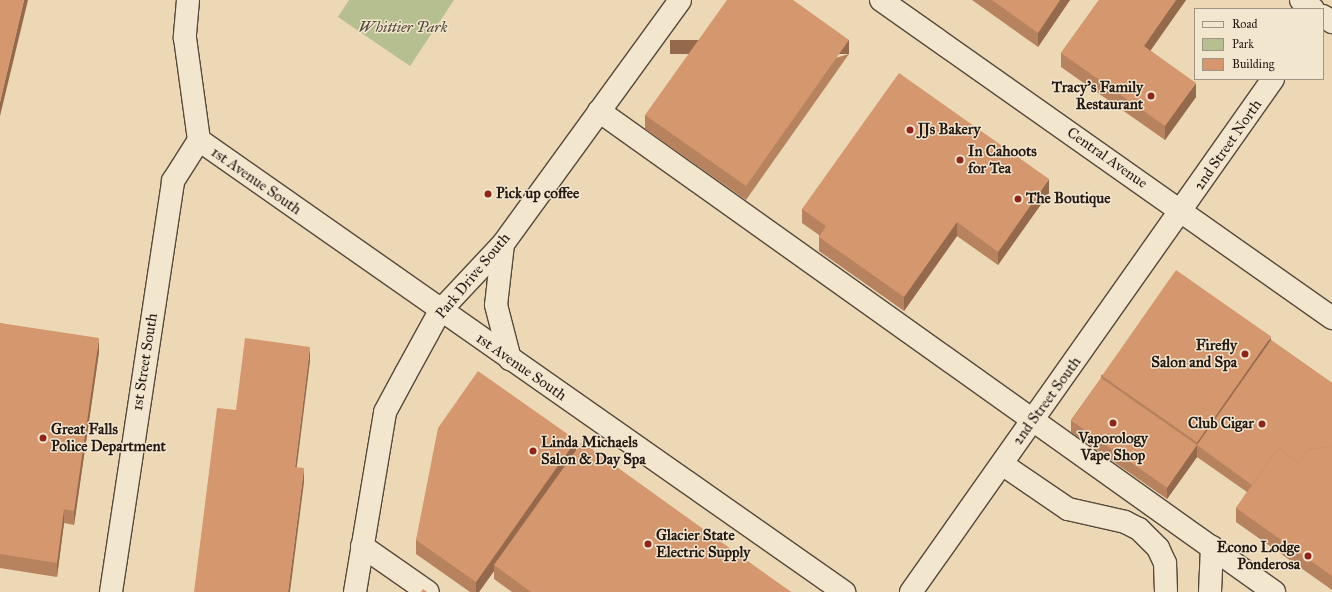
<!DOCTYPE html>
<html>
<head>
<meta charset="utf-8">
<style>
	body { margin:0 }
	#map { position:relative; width:1332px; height:592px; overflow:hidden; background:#ecd8b5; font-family:"IM FELL Great Primer",serif }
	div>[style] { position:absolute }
	.green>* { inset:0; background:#b6bf8f }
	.roads { filter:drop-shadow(1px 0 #56493c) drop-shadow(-1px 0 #56493c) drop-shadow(0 1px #56493c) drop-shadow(0 -1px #56493c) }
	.minor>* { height:22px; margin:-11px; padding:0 11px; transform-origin:11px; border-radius:11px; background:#f3e6cf }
	.wall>* { inset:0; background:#b7825e }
	.shaded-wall>* { inset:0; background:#956a4c; transform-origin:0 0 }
	.building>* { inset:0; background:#d5976d; transform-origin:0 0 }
	.dots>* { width:11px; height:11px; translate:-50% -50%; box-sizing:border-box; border:2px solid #f3e6cf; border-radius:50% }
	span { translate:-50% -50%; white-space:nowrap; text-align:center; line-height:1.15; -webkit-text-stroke:3px #f3e6cf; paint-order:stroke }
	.park-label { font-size:15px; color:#504b38; font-style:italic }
	.poi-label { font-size:15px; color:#241913; font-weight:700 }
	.right { translate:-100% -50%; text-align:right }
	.left { translate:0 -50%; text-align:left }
	.street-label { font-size:15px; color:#241913 }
	.legend { position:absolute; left:1194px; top:8px; width:130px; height:72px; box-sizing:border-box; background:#f3e6cf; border:1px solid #a09484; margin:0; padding:5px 7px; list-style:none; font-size:12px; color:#241913 }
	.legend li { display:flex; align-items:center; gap:8px; height:20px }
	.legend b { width:20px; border:1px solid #a09484 }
</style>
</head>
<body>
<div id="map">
	<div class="green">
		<i style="clip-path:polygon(349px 0,454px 0,410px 66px,338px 17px)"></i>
	</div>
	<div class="roads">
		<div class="minor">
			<i style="left:188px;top:0;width:38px;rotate:95deg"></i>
			<i style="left:185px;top:38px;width:103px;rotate:82.2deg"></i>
			<i style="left:881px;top:0;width:552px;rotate:35.19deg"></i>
			<i style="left:1301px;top:0;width:15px;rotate:37deg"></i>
			<i style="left:1323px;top:16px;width:11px;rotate:34deg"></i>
			<i style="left:599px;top:111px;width:829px;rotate:35.47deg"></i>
			<i style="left:199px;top:140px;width:788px;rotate:35.02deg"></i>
			<i style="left:503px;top:244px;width:61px;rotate:96.5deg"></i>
			<i style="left:496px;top:305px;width:56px;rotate:75.5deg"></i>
			<i style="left:1002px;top:464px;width:80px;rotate:34.3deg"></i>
			<i style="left:1068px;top:509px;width:58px;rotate:12.8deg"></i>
			<i style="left:1125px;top:522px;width:16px;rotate:27deg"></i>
			<i style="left:1139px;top:529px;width:27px;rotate:45deg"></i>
			<i style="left:1158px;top:548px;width:17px;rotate:65deg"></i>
			<i style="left:1165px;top:563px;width:29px;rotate:88deg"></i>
			<i style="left:362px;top:546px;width:80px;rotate:34.9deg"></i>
			<i style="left:111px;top:592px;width:416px;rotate:-81.4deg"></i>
			<i style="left:173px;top:181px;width:49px;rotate:-57.6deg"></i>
			<i style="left:355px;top:592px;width:182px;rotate:-80.5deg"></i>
			<i style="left:385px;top:412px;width:44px;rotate:-61.7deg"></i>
			<i style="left:406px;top:373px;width:71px;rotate:-61.3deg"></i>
			<i style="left:440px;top:311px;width:92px;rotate:-46.8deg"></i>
			<i style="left:503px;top:244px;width:301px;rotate:-54deg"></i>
			<i style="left:911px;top:592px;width:628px;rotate:-54.79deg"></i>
			<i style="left:1210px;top:592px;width:45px;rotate:-87.5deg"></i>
		</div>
	</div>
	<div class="wall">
		<i style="clip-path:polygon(972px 0,1070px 0,1038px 47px)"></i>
		<i style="clip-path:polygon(1099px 0,1186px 0,1150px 50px,1196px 97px,1165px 140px,1061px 67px,1061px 53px)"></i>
		<i style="clip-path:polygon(849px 54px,746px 200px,645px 129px,645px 115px)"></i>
		<i style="clip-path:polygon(1049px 193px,998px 265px,957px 236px,904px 311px,819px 251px,819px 235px,802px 223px,802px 209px)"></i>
		<i style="clip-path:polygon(0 323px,99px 352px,74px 525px,64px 523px,57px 577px,0 568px)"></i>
		<i style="clip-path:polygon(1271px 340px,1332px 383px,1332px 590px,1236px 522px,1236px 508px,1247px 492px,1197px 457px,1167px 499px,1071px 432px,1071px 420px,1101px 378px,1101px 375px)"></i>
		<i style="clip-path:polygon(576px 450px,791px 592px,512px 592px,494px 579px,494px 571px,479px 592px,470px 592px,416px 554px,416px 540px)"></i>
	</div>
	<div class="shaded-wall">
		<i style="clip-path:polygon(24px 0,28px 0,0 116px,0 102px)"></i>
		<i style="clip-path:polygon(1060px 0,1070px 0,1038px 47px,1038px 33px)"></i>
		<i style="clip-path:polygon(1176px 0,1186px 0,1144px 60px,1144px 46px)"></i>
		<i style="left:849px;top:40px;width:14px;height:179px;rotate:90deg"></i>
		<i style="clip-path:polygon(1196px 83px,1196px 97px,1165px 140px,1165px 126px)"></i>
		<i style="clip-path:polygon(1049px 179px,1049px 193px,998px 265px,998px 252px)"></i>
		<i style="clip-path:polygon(957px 222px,957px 236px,904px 311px,904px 297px)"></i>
		<i style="clip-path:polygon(1271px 337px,1271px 351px,1197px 445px,1197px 457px,1167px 499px,1167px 488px,1197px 445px,1197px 443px)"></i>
		<i style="clip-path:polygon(99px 338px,99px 352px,74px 525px,74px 511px)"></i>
		<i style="clip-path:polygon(310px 347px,310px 361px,295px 481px,295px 467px)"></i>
		<i style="clip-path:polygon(576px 440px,576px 454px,494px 565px,494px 571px,479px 592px,476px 592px,476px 582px)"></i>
		<i style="clip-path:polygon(304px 468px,304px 482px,290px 592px,288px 592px)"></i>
		<i style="clip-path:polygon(64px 509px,64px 523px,57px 577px,57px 563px)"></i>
	</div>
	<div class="building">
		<i style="clip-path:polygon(0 0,24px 0,0 102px)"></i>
		<i style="clip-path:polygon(727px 0,793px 0,849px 40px,746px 186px,645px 115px)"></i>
		<i style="clip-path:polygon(992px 0,1060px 0,1038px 33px)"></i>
		<i style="clip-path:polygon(1099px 0,1176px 0,1144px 46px,1196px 83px,1165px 126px,1061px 53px)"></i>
		<i style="clip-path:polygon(899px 73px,1049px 179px,998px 252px,957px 222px,904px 297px,819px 237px,826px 226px,802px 209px)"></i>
		<i style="left:1176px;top:270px;width:116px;height:129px;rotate:35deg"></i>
		<i style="clip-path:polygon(0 323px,99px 338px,74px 511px,64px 509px,57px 563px,0 554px)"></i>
		<i style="clip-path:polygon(245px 338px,310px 347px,295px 467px,304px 468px,288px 592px,194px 592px,217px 408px,236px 410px)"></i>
		<i style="clip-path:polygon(1271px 340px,1332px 383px,1332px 446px,1307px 450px,1299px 463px,1278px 448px,1252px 485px,1197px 445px)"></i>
		<i style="clip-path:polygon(478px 371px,576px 440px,476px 582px,416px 540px,438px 428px)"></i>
		<i style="left:1101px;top:378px;width:117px;height:52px;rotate:35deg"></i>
		<i style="clip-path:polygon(582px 442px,791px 592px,531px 592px,494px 565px)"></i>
		<i style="clip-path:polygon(1332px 446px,1332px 576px,1236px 508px,1278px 448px,1299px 463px,1307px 450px)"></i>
		<i style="clip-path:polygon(423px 589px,427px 592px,421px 592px)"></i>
	</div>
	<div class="dots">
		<i style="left:1151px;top:96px;background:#8f2418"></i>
		<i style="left:910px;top:130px;background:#8f2418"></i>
		<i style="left:960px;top:160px;background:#8f2418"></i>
		<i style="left:488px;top:194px;background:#8f2418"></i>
		<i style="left:1018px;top:199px;background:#8f2418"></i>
		<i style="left:1245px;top:354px;background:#8f2418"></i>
		<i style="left:1113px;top:423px;background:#8f2418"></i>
		<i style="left:1262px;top:424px;background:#8f2418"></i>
		<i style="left:43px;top:438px;background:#8f2418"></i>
		<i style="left:533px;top:451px;background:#8f2418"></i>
		<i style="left:648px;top:544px;background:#8f2418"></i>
		<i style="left:1308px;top:556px;background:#8f2418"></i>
	</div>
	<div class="park-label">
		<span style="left:403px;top:28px">Whittier Park</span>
	</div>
	<div class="poi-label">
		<span class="right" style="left:1143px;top:96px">Tracy's Family<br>Restaurant</span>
		<span class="left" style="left:918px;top:130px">JJs Bakery</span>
		<span class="left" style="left:968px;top:160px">In Cahoots<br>for Tea</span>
		<span class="left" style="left:496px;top:194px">Pick up coffee</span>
		<span class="left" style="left:1026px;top:199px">The Boutique</span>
		<span class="right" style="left:1237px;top:354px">Firefly<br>Salon and Spa</span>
		<span class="right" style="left:1254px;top:424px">Club Cigar</span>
		<span class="left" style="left:51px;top:438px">Great Falls<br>Police Department</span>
		<span style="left:1113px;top:447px">Vaporology<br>Vape Shop</span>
		<span class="left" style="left:541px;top:451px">Linda Michaels<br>Salon &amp; Day Spa</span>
		<span class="left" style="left:656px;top:544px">Glacier State<br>Electric Supply</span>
		<span class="right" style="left:1300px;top:556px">Econo Lodge<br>Ponderosa</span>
	</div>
	<div class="street-label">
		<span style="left:1228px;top:145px;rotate:-55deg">2nd Street North</span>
		<span style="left:1107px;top:158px;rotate:35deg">Central Avenue</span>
		<span style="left:256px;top:181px;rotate:35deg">1st Avenue South</span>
		<span style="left:473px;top:276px;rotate:-50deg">Park Drive South</span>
		<span style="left:145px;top:362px;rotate:-81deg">1st Street South</span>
		<span style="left:521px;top:367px;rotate:35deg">1st Avenue South</span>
		<span style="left:1047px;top:401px;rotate:-54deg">2nd Street South</span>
	</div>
	<ul class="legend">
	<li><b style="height:5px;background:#f3e6cf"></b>Road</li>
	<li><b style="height:11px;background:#b6bf8f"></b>Park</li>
	<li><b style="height:11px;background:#d5976d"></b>Building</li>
	</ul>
</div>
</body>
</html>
